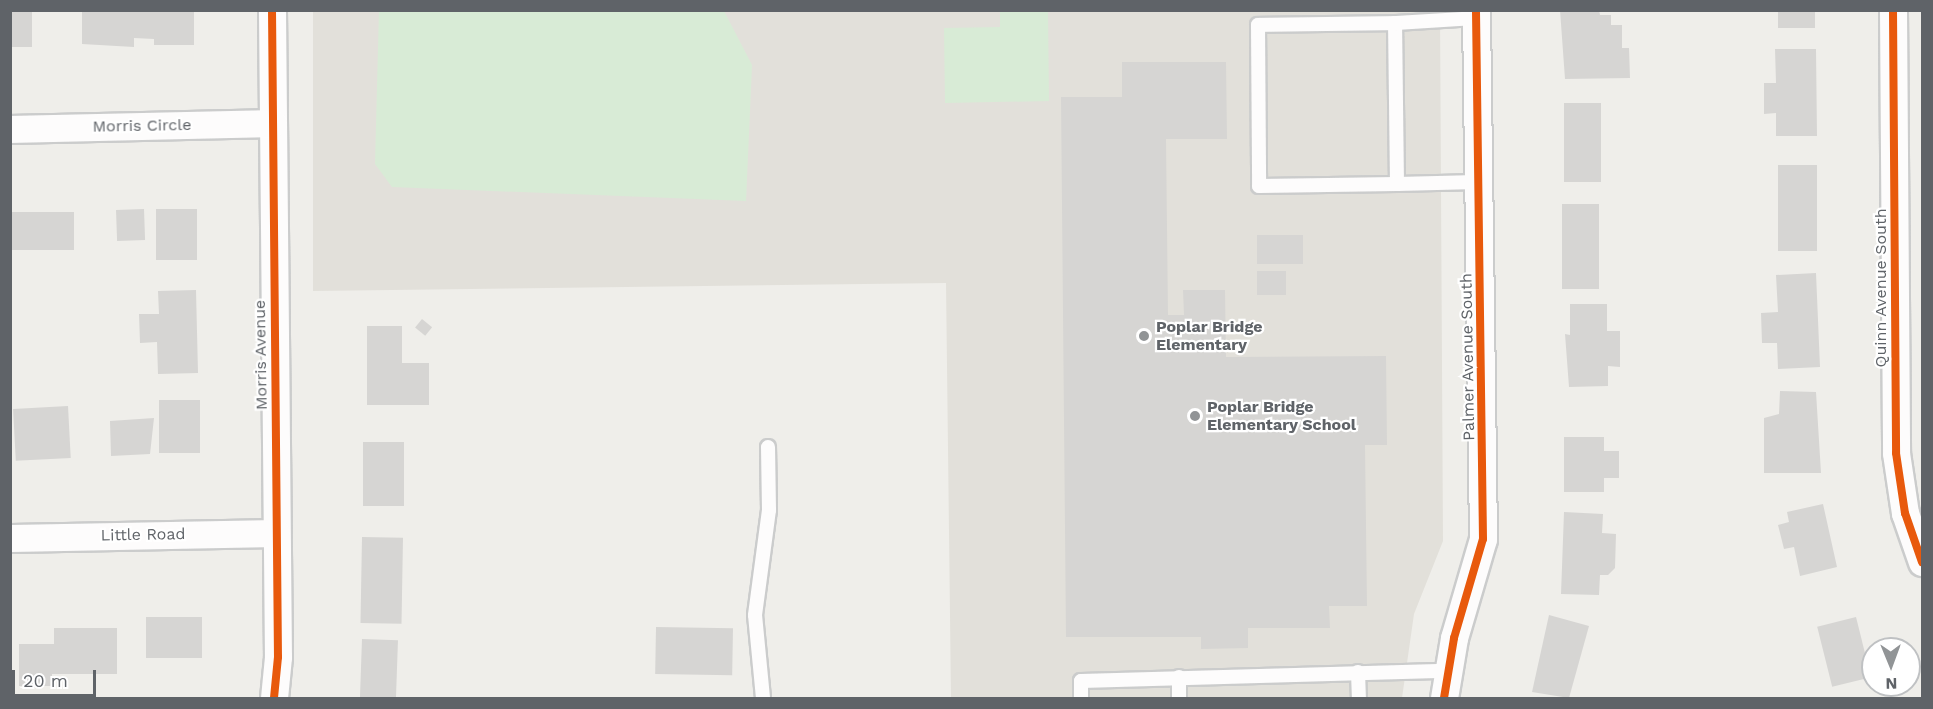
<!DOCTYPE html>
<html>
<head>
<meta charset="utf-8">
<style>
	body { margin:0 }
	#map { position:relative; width:1933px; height:709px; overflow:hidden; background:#efeeea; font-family:"Work Sans",sans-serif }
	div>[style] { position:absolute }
	.education>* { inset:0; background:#e2e0da }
	.green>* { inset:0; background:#d8ebd6 }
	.building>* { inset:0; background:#d6d5d3; transform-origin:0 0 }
	.roads { filter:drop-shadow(2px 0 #cbcccc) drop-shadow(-2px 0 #cbcccc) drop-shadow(0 2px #cbcccc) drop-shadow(0 -2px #cbcccc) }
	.lane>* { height:14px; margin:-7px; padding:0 7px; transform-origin:7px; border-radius:7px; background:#fdfcfc }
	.street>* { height:27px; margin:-13.5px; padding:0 13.5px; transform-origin:13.5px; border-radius:13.5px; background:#fdfcfc }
	.cycleway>* { height:8px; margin:-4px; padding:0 4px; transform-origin:4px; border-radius:4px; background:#e8590c }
	.dots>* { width:16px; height:16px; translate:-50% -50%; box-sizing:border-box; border:3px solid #fff; border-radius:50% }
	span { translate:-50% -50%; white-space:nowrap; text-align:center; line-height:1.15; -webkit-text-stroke:4.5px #fff; paint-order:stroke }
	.street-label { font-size:16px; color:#5f6368 }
	.poi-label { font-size:16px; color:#5f6368; font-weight:700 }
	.left { translate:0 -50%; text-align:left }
	.frame { position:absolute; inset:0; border:12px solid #5f6368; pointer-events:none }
	.north { position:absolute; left:1861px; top:637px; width:60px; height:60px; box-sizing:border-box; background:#fff; border:2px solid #bfc1c3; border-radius:50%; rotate:179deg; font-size:16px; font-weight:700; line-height:24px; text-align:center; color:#5f6368 }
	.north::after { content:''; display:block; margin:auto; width:21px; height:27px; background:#919496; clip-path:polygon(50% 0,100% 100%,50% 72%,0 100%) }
	.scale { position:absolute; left:12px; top:670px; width:84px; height:27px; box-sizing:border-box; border:3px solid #5f6368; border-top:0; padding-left:8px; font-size:18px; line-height:21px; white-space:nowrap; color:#5f6368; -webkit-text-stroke:4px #fff; paint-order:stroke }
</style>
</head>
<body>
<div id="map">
	<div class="education">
		<i style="clip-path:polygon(313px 11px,1440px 11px,1443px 541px,1414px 614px,1402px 698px,951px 698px,946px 283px,313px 291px)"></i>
	</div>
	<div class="green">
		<i style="clip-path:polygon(379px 11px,724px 11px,752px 65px,746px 201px,392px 187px,375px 164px)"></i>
		<i style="clip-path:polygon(1000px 11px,1048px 11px,1049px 101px,945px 103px,944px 28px,1000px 27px)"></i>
	</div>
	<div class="building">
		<i style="left:10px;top:10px;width:22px;height:37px"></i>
		<i style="clip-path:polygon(82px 10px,194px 10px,194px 45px,154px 45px,154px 39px,134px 38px,134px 47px,82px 44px)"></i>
		<i style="clip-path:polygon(1560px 10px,1599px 10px,1600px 15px,1611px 15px,1611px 25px,1622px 25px,1622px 48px,1629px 48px,1630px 78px,1565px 79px)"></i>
		<i style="left:1778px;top:10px;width:37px;height:18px"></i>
		<i style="clip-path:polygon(1775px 49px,1816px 49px,1817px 136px,1776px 136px,1776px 113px,1764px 114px,1764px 83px,1776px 83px)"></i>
		<i style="clip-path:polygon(1122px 62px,1226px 62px,1227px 139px,1166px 139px,1168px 315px,1184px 315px,1183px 290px,1225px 290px,1226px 357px,1386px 356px,1387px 445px,1365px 445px,1367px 606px,1329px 606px,1330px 628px,1248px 628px,1248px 648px,1201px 649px,1201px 637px,1066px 637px,1061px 97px,1122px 97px)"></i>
		<i style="left:1564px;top:103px;width:37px;height:79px"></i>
		<i style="left:1778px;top:165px;width:39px;height:86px"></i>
		<i style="left:1562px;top:204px;width:37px;height:85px"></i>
		<i style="left:144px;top:209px;width:31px;height:28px;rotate:88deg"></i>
		<i style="left:156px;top:209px;width:41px;height:51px"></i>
		<i style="left:10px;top:212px;width:64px;height:38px"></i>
		<i style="left:1257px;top:235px;width:46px;height:29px"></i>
		<i style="left:1286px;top:271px;width:24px;height:29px;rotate:90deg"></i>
		<i style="clip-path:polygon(1816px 273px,1820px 367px,1778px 369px,1777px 343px,1762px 343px,1761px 313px,1778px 312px,1776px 275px)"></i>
		<i style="clip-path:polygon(196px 290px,198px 373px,158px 374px,157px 342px,140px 343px,139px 314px,159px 314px,158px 291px)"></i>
		<i style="clip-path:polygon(1570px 304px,1607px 304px,1607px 331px,1620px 331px,1620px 367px,1608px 366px,1608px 386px,1569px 387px,1565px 334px,1570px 335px)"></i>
		<i style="left:422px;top:319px;width:13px;height:11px;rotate:39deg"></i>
		<i style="clip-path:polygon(367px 326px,402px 326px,402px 363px,429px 363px,429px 405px,367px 405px)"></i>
		<i style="clip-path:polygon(1780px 391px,1816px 392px,1821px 473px,1764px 473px,1764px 418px,1779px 414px)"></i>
		<i style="left:159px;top:400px;width:41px;height:53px"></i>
		<i style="left:68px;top:406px;width:52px;height:55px;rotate:87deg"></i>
		<i style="clip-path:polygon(154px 418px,150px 454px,111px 456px,110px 421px)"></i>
		<i style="clip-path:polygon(1564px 437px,1604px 437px,1604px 451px,1619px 451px,1619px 478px,1604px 478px,1604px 492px,1564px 492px)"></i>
		<i style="left:363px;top:442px;width:41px;height:64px"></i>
		<i style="clip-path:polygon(1823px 504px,1837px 567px,1800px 576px,1794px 547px,1784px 549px,1778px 525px,1789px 522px,1787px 512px)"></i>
		<i style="clip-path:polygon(1564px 512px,1603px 514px,1602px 533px,1616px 534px,1615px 568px,1608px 575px,1600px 575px,1599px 595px,1561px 594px)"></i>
		<i style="left:362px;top:537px;width:41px;height:86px;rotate:1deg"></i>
		<i style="clip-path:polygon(1549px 615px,1589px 626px,1569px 698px,1532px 692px)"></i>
		<i style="left:146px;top:617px;width:56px;height:41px"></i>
		<i style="left:1856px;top:617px;width:62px;height:40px;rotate:76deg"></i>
		<i style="left:656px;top:627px;width:77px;height:47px;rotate:1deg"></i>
		<i style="clip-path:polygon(54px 628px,117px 628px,117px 674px,52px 674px,52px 686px,19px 686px,19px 644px,54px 644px)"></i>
		<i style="left:362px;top:639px;width:36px;height:59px;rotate:2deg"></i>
	</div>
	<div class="roads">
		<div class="lane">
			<i style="left:1395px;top:23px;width:81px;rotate:-3.5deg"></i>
			<i style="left:1397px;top:184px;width:161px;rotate:-90.7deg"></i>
			<i style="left:1395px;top:23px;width:137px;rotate:179.2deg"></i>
			<i style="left:1258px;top:25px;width:161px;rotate:89.6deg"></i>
			<i style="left:1259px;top:186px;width:138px;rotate:-0.8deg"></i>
			<i style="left:1397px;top:184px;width:80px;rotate:-1.4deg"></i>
			<i style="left:1358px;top:672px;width:26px;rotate:88deg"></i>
			<i style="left:1179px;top:677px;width:21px;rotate:90deg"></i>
			<i style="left:763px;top:698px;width:83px;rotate:-95.5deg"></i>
			<i style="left:755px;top:615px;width:106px;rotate:-82.4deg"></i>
			<i style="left:769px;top:510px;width:63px;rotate:-90.9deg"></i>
			<i style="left:1081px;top:698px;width:17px;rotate:-90deg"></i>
			<i style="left:1081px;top:681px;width:366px;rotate:-1.6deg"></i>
		</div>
		<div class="street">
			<i style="left:272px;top:10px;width:647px;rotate:89.47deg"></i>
			<i style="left:278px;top:657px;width:41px;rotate:95.6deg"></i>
			<i style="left:1893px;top:10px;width:443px;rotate:89.6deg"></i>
			<i style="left:1896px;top:453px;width:61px;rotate:81.5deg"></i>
			<i style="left:1905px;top:513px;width:52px;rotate:70.9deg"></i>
			<i style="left:10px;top:129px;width:263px;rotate:-1.3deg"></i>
			<i style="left:10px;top:538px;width:266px;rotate:-1.1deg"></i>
			<i style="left:1444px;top:698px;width:61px;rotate:-80.5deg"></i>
			<i style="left:1454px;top:638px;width:103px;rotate:-73.7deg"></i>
			<i style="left:1483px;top:539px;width:529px;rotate:-90.76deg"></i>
		</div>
	</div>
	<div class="cycleway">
		<i style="left:272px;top:10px;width:647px;rotate:89.47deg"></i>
		<i style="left:278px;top:657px;width:41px;rotate:95.6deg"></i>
		<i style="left:1893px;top:10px;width:443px;rotate:89.6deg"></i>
		<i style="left:1896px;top:453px;width:61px;rotate:81.5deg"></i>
		<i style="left:1905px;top:513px;width:52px;rotate:70.9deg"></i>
		<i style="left:1444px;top:698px;width:61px;rotate:-80.5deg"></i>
		<i style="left:1454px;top:638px;width:103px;rotate:-73.7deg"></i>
		<i style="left:1483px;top:539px;width:529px;rotate:-90.76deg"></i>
	</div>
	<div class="dots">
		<i style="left:1144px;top:336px;background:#919496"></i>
		<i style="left:1195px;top:416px;background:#919496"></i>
	</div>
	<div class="street-label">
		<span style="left:142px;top:126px;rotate:-1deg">Morris Circle</span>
		<span style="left:1881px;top:288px;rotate:-90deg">Quinn Avenue South</span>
		<span style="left:261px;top:355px;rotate:-91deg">Morris Avenue</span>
		<span style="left:1468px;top:357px;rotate:-91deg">Palmer Avenue South</span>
		<span style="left:143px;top:535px;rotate:-1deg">Little Road</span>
	</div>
	<div class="poi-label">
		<span class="left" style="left:1156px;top:336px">Poplar Bridge<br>Elementary</span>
		<span class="left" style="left:1207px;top:416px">Poplar Bridge<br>Elementary School</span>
	</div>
	<div class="frame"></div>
	<div class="north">N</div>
	<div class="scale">20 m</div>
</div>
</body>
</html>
